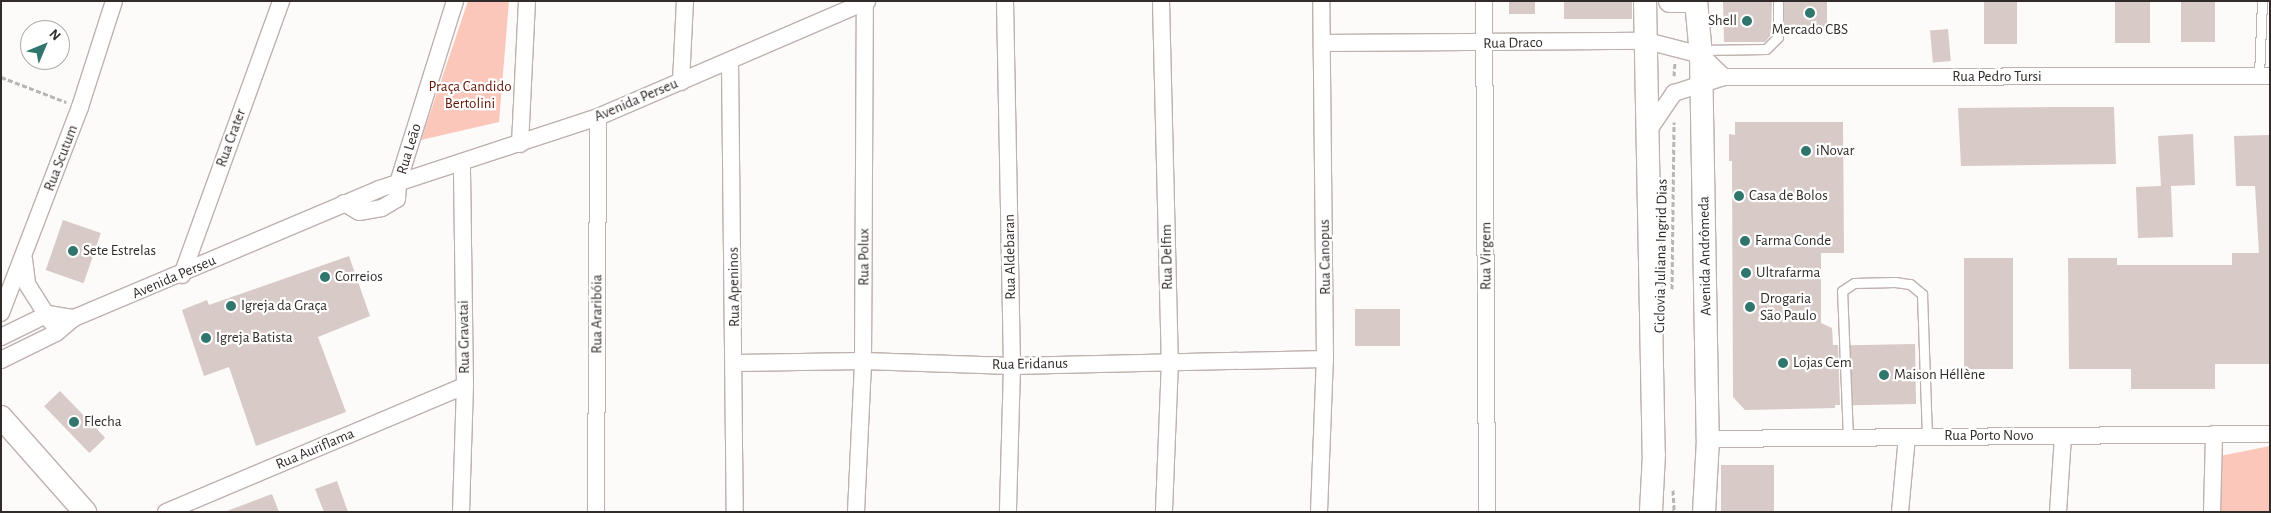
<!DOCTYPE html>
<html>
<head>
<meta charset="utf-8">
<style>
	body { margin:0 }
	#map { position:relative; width:2271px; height:513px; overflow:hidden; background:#fdfafa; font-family:"Alegreya Sans",sans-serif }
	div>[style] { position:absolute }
	.green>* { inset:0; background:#fbc7bb }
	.building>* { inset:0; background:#d8cac6; transform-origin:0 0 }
	.path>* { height:3px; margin-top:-1.5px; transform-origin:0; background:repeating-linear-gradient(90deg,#b9b5b5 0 5px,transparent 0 7.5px) }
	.roads { filter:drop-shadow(1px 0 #beb1ae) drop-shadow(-1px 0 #beb1ae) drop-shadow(0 1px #beb1ae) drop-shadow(0 -1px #beb1ae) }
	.lane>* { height:9px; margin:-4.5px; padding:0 4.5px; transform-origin:4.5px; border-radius:4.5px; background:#fff }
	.street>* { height:16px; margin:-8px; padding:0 8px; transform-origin:8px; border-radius:8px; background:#fff }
	.secondary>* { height:22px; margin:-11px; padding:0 11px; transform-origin:11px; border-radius:11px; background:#fff }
	.dots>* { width:14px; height:14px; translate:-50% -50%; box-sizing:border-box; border:2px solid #fff; border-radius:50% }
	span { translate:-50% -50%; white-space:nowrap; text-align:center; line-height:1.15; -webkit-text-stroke:4.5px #fff; paint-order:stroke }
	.poi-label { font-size:15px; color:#312c2a }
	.right { translate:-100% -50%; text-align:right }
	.left { translate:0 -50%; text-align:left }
	.street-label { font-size:15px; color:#312c2a }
	.park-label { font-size:15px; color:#661706 }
	.frame { position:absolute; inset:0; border:2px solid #312c2a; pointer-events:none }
	.north { position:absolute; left:20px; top:20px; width:50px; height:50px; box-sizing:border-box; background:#fff; border:1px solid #adabaa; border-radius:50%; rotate:45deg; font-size:14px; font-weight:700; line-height:20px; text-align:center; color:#312c2a }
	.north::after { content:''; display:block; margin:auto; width:18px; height:22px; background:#30766d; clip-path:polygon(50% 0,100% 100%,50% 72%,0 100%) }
</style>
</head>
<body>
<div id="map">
	<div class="green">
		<i style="clip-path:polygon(468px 1px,509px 1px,499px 122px,421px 140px)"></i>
		<i style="clip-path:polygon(2270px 446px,2270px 512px,2219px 512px,2220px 456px)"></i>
	</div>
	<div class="building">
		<i style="left:1509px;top:1px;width:26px;height:13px"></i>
		<i style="left:1564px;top:1px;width:68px;height:18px"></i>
		<i style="clip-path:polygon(1723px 1px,1772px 1px,1771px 35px,1765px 42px,1724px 42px)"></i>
		<i style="left:1784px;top:1px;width:43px;height:26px"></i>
		<i style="left:1984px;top:1px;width:33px;height:43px"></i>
		<i style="left:2115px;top:1px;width:35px;height:42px"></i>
		<i style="left:2181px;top:1px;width:34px;height:41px"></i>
		<i style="left:1948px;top:29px;width:32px;height:18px;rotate:85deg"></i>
		<i style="clip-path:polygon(2057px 107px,2114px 107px,2116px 164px,1961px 166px,1958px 108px)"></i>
		<i style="clip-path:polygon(1735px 122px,1843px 122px,1844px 253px,1821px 253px,1821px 323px,1832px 328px,1833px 345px,1838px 345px,1840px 405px,1835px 405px,1835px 408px,1745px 410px,1733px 397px,1732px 161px,1729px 161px,1729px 134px,1735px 135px)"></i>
		<i style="clip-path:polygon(2193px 134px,2195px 185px,2171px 186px,2173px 237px,2138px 238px,2136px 187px,2161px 186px,2158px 136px)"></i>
		<i style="clip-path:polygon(2269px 135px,2270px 364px,2215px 364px,2215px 389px,2131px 389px,2131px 369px,2069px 369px,2068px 258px,2117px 258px,2117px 265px,2232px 265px,2232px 253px,2259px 253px,2255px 186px,2236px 186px,2234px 136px)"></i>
		<i style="left:63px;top:220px;width:40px;height:53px;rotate:19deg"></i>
		<i style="clip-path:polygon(349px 256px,370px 316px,318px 337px,346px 412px,256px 446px,229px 367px,204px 376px,182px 310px,207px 300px,209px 305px)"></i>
		<i style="left:1964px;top:258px;width:49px;height:111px"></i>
		<i style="left:1355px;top:309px;width:45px;height:37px"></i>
		<i style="left:1915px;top:344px;width:60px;height:65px;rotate:89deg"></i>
		<i style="left:60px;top:391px;width:65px;height:22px;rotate:46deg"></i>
		<i style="left:1721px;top:465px;width:53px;height:47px"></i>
		<i style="clip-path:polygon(337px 481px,348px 512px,324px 512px,315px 489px)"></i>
		<i style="clip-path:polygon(272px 494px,279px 512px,227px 512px,227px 511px)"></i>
	</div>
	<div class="path">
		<i style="left:1674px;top:76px;width:13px;rotate:-86deg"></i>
		<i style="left:1px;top:77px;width:70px;rotate:21deg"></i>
		<i style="left:1672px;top:289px;width:167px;rotate:-89.3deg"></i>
		<i style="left:1673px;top:490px;width:22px;rotate:87deg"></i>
	</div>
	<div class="roads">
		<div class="lane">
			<i style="left:1701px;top:50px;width:65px;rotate:-0.9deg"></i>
			<i style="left:1766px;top:49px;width:17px;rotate:-45deg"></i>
			<i style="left:1778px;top:37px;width:36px;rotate:-90deg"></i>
			<i style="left:2259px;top:76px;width:75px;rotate:-87.7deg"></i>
			<i style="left:1848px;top:438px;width:147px;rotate:-92.3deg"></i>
			<i style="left:1842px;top:291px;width:14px;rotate:-34deg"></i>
			<i style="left:1854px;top:283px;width:41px;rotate:-1.4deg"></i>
			<i style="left:1895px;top:282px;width:15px;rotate:8deg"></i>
			<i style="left:1910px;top:284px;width:16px;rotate:40deg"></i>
			<i style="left:1922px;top:294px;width:143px;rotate:88deg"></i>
		</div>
		<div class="street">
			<i style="left:1005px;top:1px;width:365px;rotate:88.9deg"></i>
			<i style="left:1012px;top:366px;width:146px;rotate:91.6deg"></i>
			<i style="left:1161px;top:1px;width:360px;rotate:88.6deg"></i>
			<i style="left:1170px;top:361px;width:151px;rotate:92.3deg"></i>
			<i style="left:1484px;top:1px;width:511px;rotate:89.66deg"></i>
			<i style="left:1323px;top:43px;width:324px;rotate:-0.4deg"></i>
			<i style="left:1647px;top:41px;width:56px;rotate:14.5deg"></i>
			<i style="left:1701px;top:55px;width:32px;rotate:44deg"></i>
			<i style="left:730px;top:62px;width:450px;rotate:89.4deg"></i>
			<i style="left:681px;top:82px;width:81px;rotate:-87.2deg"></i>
			<i style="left:1646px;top:134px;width:50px;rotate:-55.7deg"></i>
			<i style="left:1674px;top:93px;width:52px;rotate:-17.7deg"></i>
			<i style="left:1724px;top:77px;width:546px;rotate:-0.1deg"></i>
			<i style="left:520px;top:144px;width:143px;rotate:-87.2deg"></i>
			<i style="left:344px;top:203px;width:17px;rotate:31deg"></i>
			<i style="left:359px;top:212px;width:23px;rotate:-10deg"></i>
			<i style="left:382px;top:208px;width:17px;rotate:-31deg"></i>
			<i style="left:397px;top:199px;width:16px;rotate:-86deg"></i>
			<i style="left:398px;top:183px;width:191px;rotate:-72.6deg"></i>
			<i style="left:24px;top:259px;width:25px;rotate:83deg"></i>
			<i style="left:27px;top:284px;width:45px;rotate:57.7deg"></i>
			<i style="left:182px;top:275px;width:291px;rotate:-70.1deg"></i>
			<i style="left:1px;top:313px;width:221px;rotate:-69deg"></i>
			<i style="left:80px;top:107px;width:111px;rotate:-72.2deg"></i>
			<i style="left:1px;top:337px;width:52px;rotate:-26.1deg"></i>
			<i style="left:48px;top:314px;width:26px;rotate:9deg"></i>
			<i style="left:74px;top:318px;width:331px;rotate:-22.9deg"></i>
			<i style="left:379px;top:189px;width:231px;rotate:-18.2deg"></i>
			<i style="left:598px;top:117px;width:293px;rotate:-23.3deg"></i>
			<i style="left:1px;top:360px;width:61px;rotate:-26.1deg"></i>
			<i style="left:56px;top:333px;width:23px;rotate:-40deg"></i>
			<i style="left:736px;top:363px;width:127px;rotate:-0.9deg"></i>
			<i style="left:863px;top:361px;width:149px;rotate:1.9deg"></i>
			<i style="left:1012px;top:366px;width:313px;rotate:-1.3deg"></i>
			<i style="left:1708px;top:439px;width:562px;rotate:-0.51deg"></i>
			<i style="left:166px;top:512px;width:324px;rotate:-22.9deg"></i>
			<i style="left:461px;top:512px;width:126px;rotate:-88.2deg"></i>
			<i style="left:465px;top:386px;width:224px;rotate:-90.8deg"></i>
			<i style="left:596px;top:512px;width:395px;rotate:-89.7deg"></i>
			<i style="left:856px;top:512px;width:151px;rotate:-87.3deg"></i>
			<i style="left:863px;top:361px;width:359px;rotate:-89.7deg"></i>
			<i style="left:1319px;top:512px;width:153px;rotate:-87.8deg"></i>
			<i style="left:1325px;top:359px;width:358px;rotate:-90.6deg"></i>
			<i style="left:1900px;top:512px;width:75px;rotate:-84.7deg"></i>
			<i style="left:2058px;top:512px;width:76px;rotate:-86.2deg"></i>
			<i style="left:2212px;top:512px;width:78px;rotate:-88.5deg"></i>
		</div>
		<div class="secondary">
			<i style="left:1645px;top:1px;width:453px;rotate:88.9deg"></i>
			<i style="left:1654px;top:454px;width:58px;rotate:93deg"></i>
			<i style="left:1670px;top:1px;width:18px"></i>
			<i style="left:1696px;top:1px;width:54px;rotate:84.7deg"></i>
			<i style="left:1701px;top:55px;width:384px;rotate:89deg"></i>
			<i style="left:1708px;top:439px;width:73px;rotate:93.1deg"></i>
			<i style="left:1px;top:417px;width:127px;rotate:48.5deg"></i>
		</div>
	</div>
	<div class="dots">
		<i style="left:1810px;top:13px;background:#30766d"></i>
		<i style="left:1747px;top:21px;background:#30766d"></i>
		<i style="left:1806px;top:151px;background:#30766d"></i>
		<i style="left:1739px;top:196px;background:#30766d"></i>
		<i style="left:1745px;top:241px;background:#30766d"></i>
		<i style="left:73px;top:251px;background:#30766d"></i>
		<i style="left:1746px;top:273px;background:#30766d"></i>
		<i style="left:325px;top:277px;background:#30766d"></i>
		<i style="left:231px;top:306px;background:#30766d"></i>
		<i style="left:1750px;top:307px;background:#30766d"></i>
		<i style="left:206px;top:338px;background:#30766d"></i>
		<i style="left:1783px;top:363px;background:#30766d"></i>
		<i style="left:1884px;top:375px;background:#30766d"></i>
		<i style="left:74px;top:422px;background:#30766d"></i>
	</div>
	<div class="poi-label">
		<span class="right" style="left:1737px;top:21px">Shell</span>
		<span style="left:1810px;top:30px">Mercado CBS</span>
		<span class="left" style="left:1816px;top:151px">iNovar</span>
		<span class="left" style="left:1749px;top:196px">Casa de Bolos</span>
		<span class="left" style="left:1755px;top:241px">Farma Conde</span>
		<span class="left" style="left:83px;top:251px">Sete Estrelas</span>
		<span class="left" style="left:1756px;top:273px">Ultrafarma</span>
		<span class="left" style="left:335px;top:277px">Correios</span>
		<span class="left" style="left:1760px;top:307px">Drogaria<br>São Paulo</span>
		<span class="left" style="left:241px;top:306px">Igreja da Graça</span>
		<span class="left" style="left:216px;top:338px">Igreja Batista</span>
		<span class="left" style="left:1793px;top:363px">Lojas Cem</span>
		<span class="left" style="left:1894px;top:375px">Maison Héllène</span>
		<span class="left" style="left:84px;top:422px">Flecha</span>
	</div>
	<div class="street-label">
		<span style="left:1513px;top:43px;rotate:-1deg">Rua Draco</span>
		<span style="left:1997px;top:77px">Rua Pedro Tursi</span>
		<span style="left:636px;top:100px;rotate:-23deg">Avenida Perseu</span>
		<span style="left:231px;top:138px;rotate:-70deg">Rua Crater</span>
		<span style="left:409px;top:149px;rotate:-73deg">Rua Leão</span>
		<span style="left:61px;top:158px;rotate:-69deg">Rua Scutum</span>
		<span style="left:1486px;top:256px;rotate:-90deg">Rua Virgem</span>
		<span style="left:1661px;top:256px;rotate:-89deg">Ciclovia Juliana Ingrid Dias</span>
		<span style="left:1705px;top:256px;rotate:-91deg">Avenida Andrômeda</span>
		<span style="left:864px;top:257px;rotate:-90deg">Rua Polux</span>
		<span style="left:1010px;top:257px;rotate:-91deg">Rua Aldebaran</span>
		<span style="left:1167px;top:257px;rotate:-91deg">Rua Delfim</span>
		<span style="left:1325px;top:257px;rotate:-91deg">Rua Canopus</span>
		<span style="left:174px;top:277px;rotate:-23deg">Avenida Perseu</span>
		<span style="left:734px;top:287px;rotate:-91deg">Rua Apeninos</span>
		<span style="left:597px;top:314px;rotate:-90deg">Rua Araribóia</span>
		<span style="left:464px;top:337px;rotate:-91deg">Rua Gravatai</span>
		<span style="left:1030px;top:364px;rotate:-1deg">Rua Eridanus</span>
		<span style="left:1989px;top:436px">Rua Porto Novo</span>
		<span style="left:315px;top:449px;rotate:-23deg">Rua Auriflama</span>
	</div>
	<div class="park-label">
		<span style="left:470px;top:95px">Praça Candido<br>Bertolini</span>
	</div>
	<div class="frame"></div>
	<div class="north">N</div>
</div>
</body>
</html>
